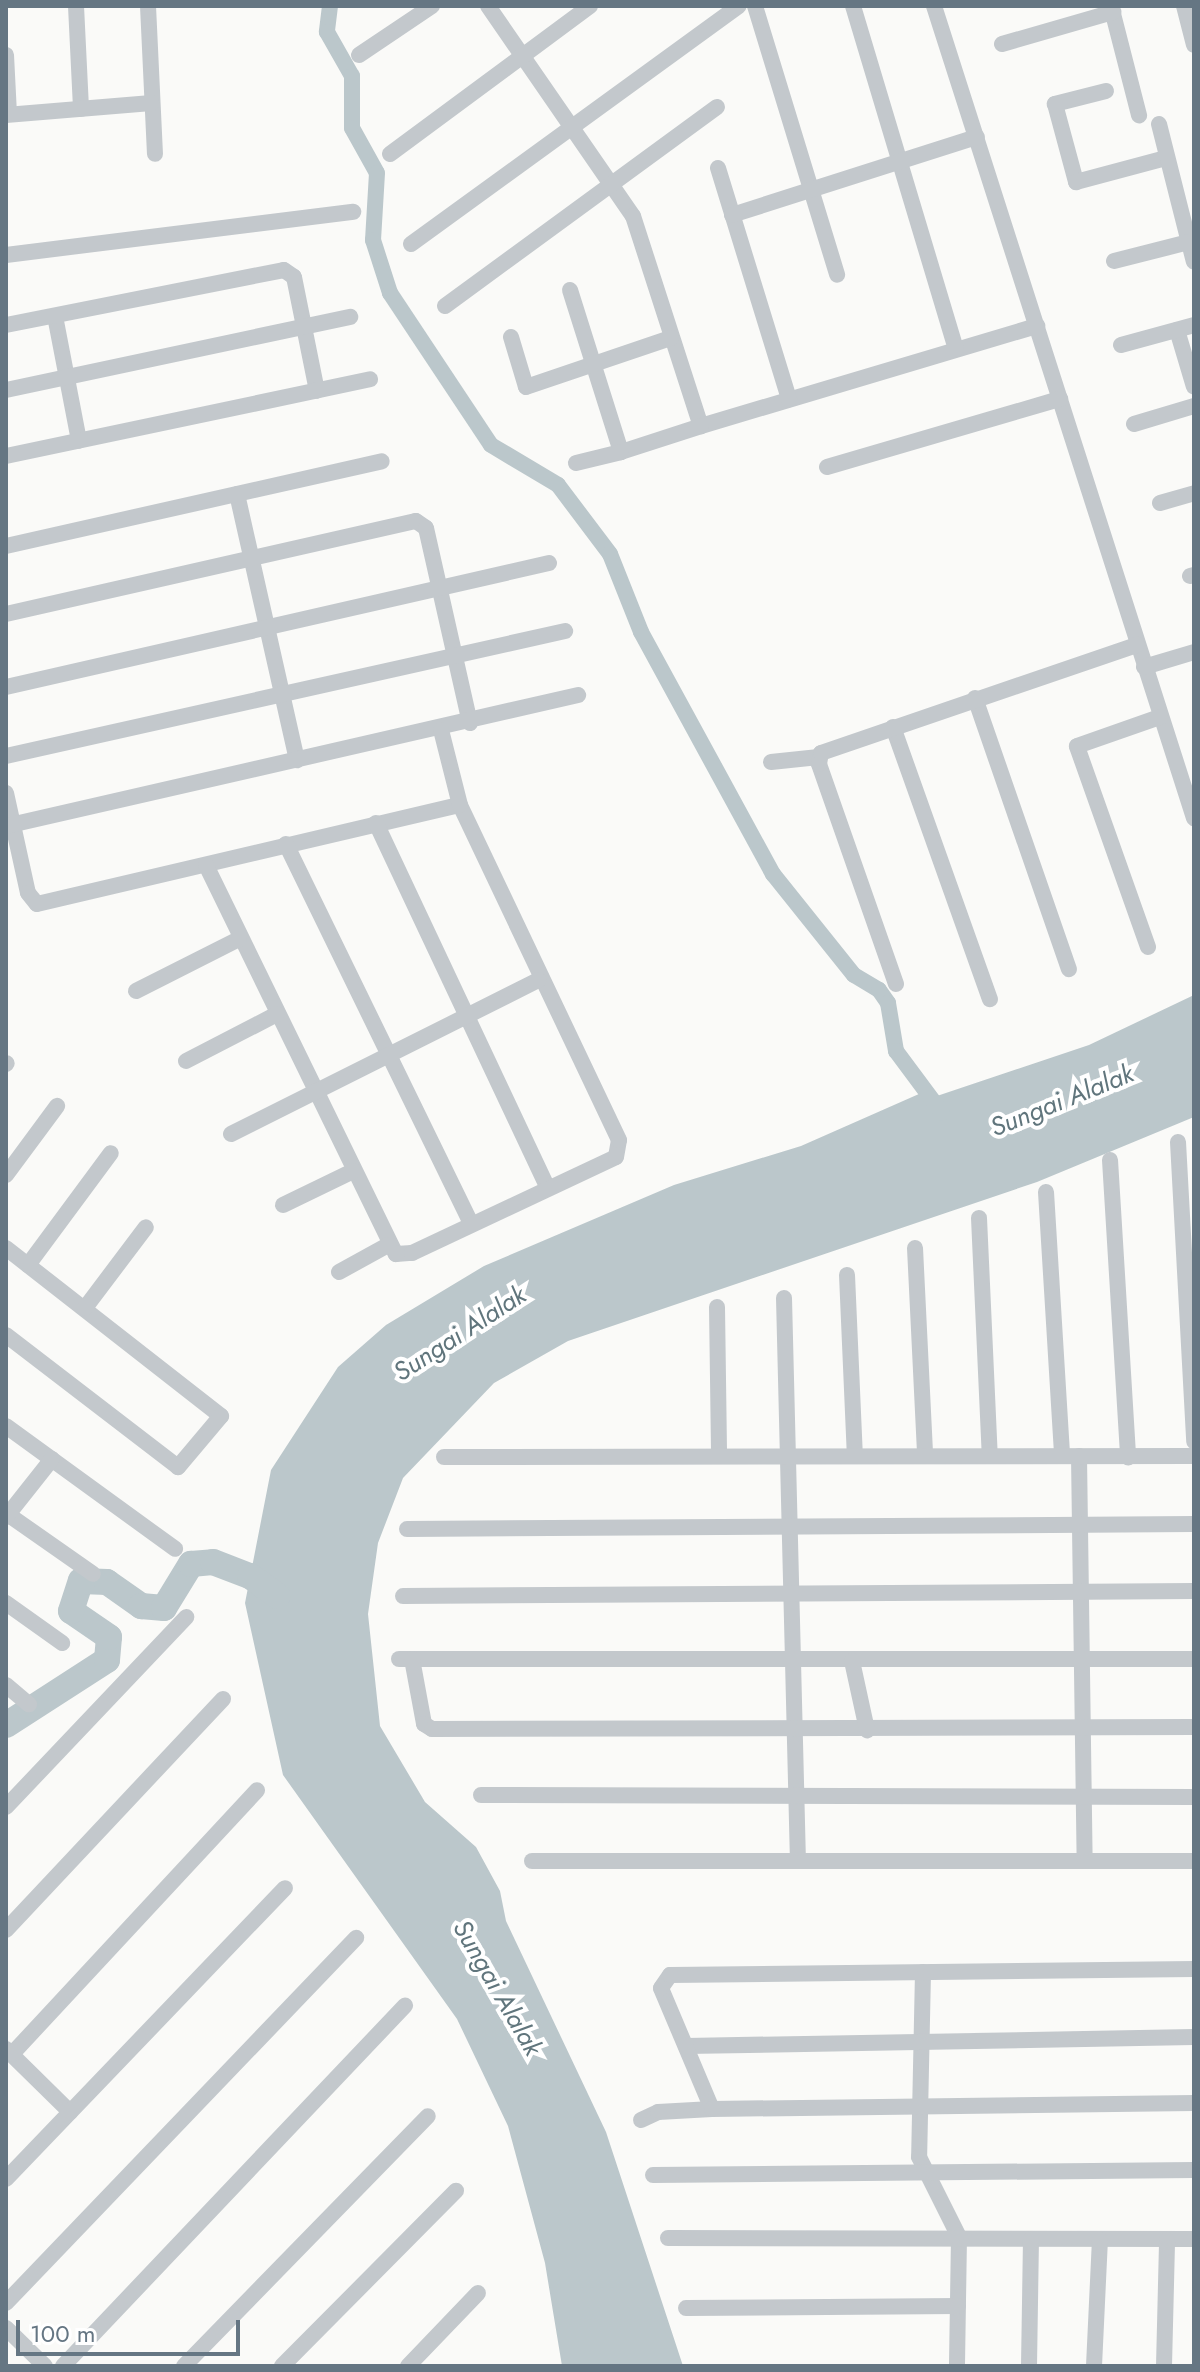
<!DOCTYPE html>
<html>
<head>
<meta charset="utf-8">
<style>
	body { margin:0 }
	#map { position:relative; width:1200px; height:2372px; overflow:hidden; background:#fafaf8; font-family:Jost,sans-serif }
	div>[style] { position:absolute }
	.water>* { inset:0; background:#bbc7cb }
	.canal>* { height:16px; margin:-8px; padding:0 8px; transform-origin:8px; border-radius:8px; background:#bbc7cb }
	.river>* { height:26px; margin:-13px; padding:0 13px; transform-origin:13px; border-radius:13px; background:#bbc7cb }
	.minor>* { height:16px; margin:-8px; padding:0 8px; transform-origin:8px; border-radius:8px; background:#c3c8cc }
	span { translate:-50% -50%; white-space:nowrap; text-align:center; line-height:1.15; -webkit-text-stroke:8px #fff; paint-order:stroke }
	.water-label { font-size:26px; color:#60757c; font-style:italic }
	.frame { position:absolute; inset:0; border:8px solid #657683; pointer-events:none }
	.scale { position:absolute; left:16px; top:2320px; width:224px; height:36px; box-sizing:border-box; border:4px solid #657683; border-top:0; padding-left:10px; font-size:24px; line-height:28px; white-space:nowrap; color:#657683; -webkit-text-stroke:6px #fff; paint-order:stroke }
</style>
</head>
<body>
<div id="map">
	<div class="water">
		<i style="clip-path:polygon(1194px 995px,1194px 1117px,1037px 1182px,568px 1341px,494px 1383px,403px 1478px,378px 1543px,368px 1614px,380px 1726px,425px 1802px,476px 1847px,500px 1891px,506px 1921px,606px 2132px,683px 2366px,562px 2366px,545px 2263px,508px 2126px,457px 2019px,283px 1775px,245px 1603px,271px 1470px,338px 1367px,386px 1325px,484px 1266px,674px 1185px,801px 1146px,928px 1090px,925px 1100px,1089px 1045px)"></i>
	</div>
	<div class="canal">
		<i style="left:330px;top:6px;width:26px;rotate:97deg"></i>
		<i style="left:327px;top:32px;width:51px;rotate:60.4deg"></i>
		<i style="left:352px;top:76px;width:52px;rotate:90deg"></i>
		<i style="left:352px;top:128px;width:51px;rotate:60.9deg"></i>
		<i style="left:377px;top:173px;width:67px;rotate:93.4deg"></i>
		<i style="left:373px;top:240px;width:56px;rotate:72.2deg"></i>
		<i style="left:390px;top:293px;width:182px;rotate:56.4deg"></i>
		<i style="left:491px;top:445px;width:78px;rotate:30.8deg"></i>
		<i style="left:558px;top:485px;width:86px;rotate:53deg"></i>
		<i style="left:610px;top:554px;width:84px;rotate:68.3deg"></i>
		<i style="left:641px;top:632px;width:276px;rotate:61.4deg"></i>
		<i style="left:773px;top:874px;width:129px;rotate:51.3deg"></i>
		<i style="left:854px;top:975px;width:29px;rotate:31deg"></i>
		<i style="left:879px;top:990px;width:16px;rotate:55deg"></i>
		<i style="left:888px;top:1003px;width:49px;rotate:80.5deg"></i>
		<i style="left:896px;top:1051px;width:77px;rotate:53.4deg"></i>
	</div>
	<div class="river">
		<i style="left:6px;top:1725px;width:120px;rotate:-32.8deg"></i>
		<i style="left:107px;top:1660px;width:23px;rotate:-85deg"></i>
		<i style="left:109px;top:1637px;width:46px;rotate:-145.6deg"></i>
		<i style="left:71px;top:1611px;width:32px;rotate:-72deg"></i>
		<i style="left:81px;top:1581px;width:26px;rotate:2deg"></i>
		<i style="left:107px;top:1582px;width:42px;rotate:35.2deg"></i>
		<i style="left:141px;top:1606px;width:23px;rotate:5deg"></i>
		<i style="left:164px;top:1608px;width:52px;rotate:-58.5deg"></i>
		<i style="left:191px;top:1564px;width:22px;rotate:-5deg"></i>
		<i style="left:213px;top:1562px;width:40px;rotate:21deg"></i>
		<i style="left:250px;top:1576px;width:34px;rotate:36deg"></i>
	</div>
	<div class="minor">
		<i style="left:76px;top:6px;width:103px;rotate:87.2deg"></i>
		<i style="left:148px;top:6px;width:148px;rotate:87.3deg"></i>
		<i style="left:488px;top:6px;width:255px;rotate:55.4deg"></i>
		<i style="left:633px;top:216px;width:221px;rotate:72.1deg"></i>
		<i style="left:701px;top:426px;width:351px;rotate:-16.6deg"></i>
		<i style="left:755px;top:6px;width:281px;rotate:73deg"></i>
		<i style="left:853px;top:6px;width:358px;rotate:73.3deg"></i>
		<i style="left:934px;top:6px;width:853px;rotate:72.25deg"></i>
		<i style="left:1111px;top:6px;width:113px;rotate:75.6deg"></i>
		<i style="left:1184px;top:6px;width:40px;rotate:75.6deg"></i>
		<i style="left:1002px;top:44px;width:116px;rotate:-16.1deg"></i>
		<i style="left:6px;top:55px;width:59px;rotate:87.1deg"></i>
		<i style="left:359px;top:55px;width:88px;rotate:-33.9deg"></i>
		<i style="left:1106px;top:91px;width:53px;rotate:165.7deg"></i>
		<i style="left:1055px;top:104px;width:81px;rotate:74.9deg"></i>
		<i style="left:1076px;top:182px;width:93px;rotate:-14.9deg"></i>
		<i style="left:6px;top:115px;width:146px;rotate:-4.7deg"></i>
		<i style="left:1159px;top:124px;width:142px;rotate:75.8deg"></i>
		<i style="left:390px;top:154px;width:249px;rotate:-36.5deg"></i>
		<i style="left:718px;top:168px;width:242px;rotate:72.9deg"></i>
		<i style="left:732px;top:215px;width:257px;rotate:-17.7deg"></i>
		<i style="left:411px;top:244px;width:405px;rotate:-36deg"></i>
		<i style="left:6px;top:255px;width:350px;rotate:-7.1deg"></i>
		<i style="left:1114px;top:261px;width:77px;rotate:-14.2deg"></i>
		<i style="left:570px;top:290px;width:170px;rotate:72.5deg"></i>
		<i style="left:621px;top:452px;width:84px;rotate:-18deg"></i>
		<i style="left:445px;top:306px;width:337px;rotate:-36.2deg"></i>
		<i style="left:55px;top:316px;width:127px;rotate:79.1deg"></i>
		<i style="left:6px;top:325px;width:283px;rotate:-11.2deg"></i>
		<i style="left:284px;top:270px;width:12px;rotate:35deg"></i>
		<i style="left:294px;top:277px;width:116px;rotate:78.6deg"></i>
		<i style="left:1177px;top:330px;width:59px;rotate:73.4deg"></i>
		<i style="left:511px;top:337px;width:52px;rotate:73.3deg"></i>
		<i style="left:526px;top:387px;width:153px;rotate:-18.7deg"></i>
		<i style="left:1121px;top:345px;width:76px;rotate:-15.3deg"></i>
		<i style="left:6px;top:390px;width:352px;rotate:-12deg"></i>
		<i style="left:1134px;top:424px;width:63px;rotate:-16.7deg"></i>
		<i style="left:6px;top:456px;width:372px;rotate:-11.9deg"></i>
		<i style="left:576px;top:463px;width:46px;rotate:-13.7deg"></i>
		<i style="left:827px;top:467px;width:243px;rotate:-16.3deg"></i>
		<i style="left:237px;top:494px;width:273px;rotate:77.3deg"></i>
		<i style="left:1160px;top:503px;width:35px;rotate:-16deg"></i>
		<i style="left:6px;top:546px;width:385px;rotate:-12.7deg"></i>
		<i style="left:1190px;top:576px;width:4px;rotate:-14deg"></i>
		<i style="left:6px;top:614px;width:420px;rotate:-12.8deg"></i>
		<i style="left:416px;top:521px;width:12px;rotate:35deg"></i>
		<i style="left:426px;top:528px;width:200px;rotate:77.3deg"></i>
		<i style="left:1144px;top:667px;width:52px;rotate:-16.7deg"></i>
		<i style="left:6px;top:687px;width:557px;rotate:-12.86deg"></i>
		<i style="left:975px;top:698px;width:287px;rotate:70.9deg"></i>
		<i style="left:893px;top:727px;width:289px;rotate:70.4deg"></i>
		<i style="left:6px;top:756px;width:573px;rotate:-12.6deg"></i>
		<i style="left:771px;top:762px;width:48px;rotate:-5.9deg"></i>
		<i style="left:6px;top:793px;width:102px;rotate:77.6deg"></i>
		<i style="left:28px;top:893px;width:14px;rotate:51deg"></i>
		<i style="left:37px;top:904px;width:434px;rotate:-13.2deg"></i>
		<i style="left:376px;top:823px;width:403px;rotate:64.8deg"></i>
		<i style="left:6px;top:826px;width:587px;rotate:-12.9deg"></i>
		<i style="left:286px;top:844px;width:423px;rotate:64deg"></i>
		<i style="left:206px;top:865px;width:433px;rotate:64deg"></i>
		<i style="left:396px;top:1254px;width:16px;rotate:-4deg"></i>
		<i style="left:412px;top:1253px;width:225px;rotate:-25.2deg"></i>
		<i style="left:616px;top:1157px;width:17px;rotate:-80deg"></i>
		<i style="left:619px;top:1140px;width:371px;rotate:-115.4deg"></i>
		<i style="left:460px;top:805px;width:77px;rotate:-104.2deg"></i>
		<i style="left:1148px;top:947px;width:213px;rotate:-109.5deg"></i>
		<i style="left:1077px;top:746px;width:88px;rotate:-19.3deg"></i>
		<i style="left:896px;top:984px;width:233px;rotate:-109.3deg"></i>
		<i style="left:819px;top:764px;width:11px;rotate:-80deg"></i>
		<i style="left:821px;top:753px;width:334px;rotate:-18.9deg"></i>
		<i style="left:136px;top:991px;width:115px;rotate:-26.8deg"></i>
		<i style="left:186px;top:1061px;width:102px;rotate:-27.3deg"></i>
		<i style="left:6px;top:1064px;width:1px;rotate:-45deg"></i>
		<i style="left:231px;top:1134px;width:344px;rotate:-26.6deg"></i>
		<i style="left:1178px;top:1142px;width:300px;rotate:86.9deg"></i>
		<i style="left:1110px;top:1160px;width:298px;rotate:86.5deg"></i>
		<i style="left:6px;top:1175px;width:86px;rotate:-53.5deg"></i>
		<i style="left:1046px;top:1192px;width:263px;rotate:86.5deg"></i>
		<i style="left:283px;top:1205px;width:78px;rotate:-25.9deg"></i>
		<i style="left:979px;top:1218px;width:238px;rotate:87.4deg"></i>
		<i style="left:6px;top:1248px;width:273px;rotate:38deg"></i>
		<i style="left:221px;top:1416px;width:67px;rotate:130.1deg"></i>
		<i style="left:178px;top:1467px;width:217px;rotate:-142.5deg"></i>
		<i style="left:915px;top:1248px;width:207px;rotate:87.2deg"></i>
		<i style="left:28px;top:1265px;width:139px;rotate:-53.5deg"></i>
		<i style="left:339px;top:1272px;width:56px;rotate:-28.9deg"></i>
		<i style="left:847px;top:1275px;width:180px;rotate:87.5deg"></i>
		<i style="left:784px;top:1298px;width:563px;rotate:88.58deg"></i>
		<i style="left:717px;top:1307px;width:147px;rotate:89.2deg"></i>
		<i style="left:85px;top:1308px;width:101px;rotate:-53deg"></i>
		<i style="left:6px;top:1426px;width:209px;rotate:36deg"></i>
		<i style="left:1079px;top:1456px;width:405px;rotate:89.2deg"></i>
		<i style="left:444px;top:1457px;width:750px;rotate:-0.08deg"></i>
		<i style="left:6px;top:1513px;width:106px;rotate:35deg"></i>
		<i style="left:6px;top:1517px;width:74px;rotate:-51.6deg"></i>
		<i style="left:407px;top:1529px;width:787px;rotate:-0.36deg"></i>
		<i style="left:403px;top:1596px;width:791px;rotate:-0.36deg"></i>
		<i style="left:6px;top:1603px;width:69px;rotate:35.5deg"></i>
		<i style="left:399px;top:1659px;width:795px"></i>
		<i style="left:412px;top:1659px;width:66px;rotate:79.5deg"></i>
		<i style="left:424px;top:1724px;width:9px;rotate:32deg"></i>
		<i style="left:432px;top:1729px;width:762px;rotate:-0.15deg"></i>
		<i style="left:852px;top:1661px;width:71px;rotate:77.7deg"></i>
		<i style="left:6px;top:1685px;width:30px;rotate:40deg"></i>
		<i style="left:481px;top:1795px;width:713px;rotate:0.16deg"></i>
		<i style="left:6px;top:1807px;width:262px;rotate:-46.5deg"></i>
		<i style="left:532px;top:1861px;width:662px"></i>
		<i style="left:6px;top:1930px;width:317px;rotate:-46.8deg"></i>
		<i style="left:923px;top:1972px;width:185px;rotate:91.2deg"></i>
		<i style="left:919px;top:2157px;width:89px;rotate:63.4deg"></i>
		<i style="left:959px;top:2237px;width:129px;rotate:90.9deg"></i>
		<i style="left:686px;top:2046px;width:508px;rotate:-1.01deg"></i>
		<i style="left:6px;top:2049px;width:90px;rotate:44.5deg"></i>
		<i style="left:12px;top:2054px;width:360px;rotate:-47.1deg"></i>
		<i style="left:712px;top:2109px;width:131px;rotate:-112.9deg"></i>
		<i style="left:661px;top:1988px;width:16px;rotate:-55deg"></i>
		<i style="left:670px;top:1975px;width:524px;rotate:-0.66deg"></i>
		<i style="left:641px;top:2120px;width:19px;rotate:-25deg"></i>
		<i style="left:658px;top:2112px;width:54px;rotate:-3.2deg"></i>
		<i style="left:712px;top:2109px;width:482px;rotate:-0.7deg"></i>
		<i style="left:653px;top:2175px;width:541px;rotate:-0.53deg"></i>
		<i style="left:6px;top:2179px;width:403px;rotate:-46.2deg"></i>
		<i style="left:668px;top:2238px;width:526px;rotate:0.11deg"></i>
		<i style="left:6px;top:2303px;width:506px;rotate:-46.2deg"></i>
		<i style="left:686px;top:2308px;width:272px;rotate:-0.4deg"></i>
		<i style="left:6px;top:2328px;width:54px;rotate:44.3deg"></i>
		<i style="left:63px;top:2366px;width:497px;rotate:-46.5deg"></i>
		<i style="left:184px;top:2366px;width:349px;rotate:-45.7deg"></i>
		<i style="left:282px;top:2366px;width:247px;rotate:-45.2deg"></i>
		<i style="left:408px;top:2366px;width:101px;rotate:-46.2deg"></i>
		<i style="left:1029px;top:2366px;width:127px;rotate:-89.1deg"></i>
		<i style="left:1094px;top:2366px;width:126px;rotate:-87.3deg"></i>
		<i style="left:1164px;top:2366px;width:126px;rotate:-88.6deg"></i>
	</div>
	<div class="water-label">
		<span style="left:1062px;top:1101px;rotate:-22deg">Sungai Alalak</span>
		<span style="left:460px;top:1334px;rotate:-33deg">Sungai Alalak</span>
		<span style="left:497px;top:1988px;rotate:60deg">Sungai Alalak</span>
	</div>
	<div class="frame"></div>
	<div class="scale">100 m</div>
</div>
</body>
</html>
